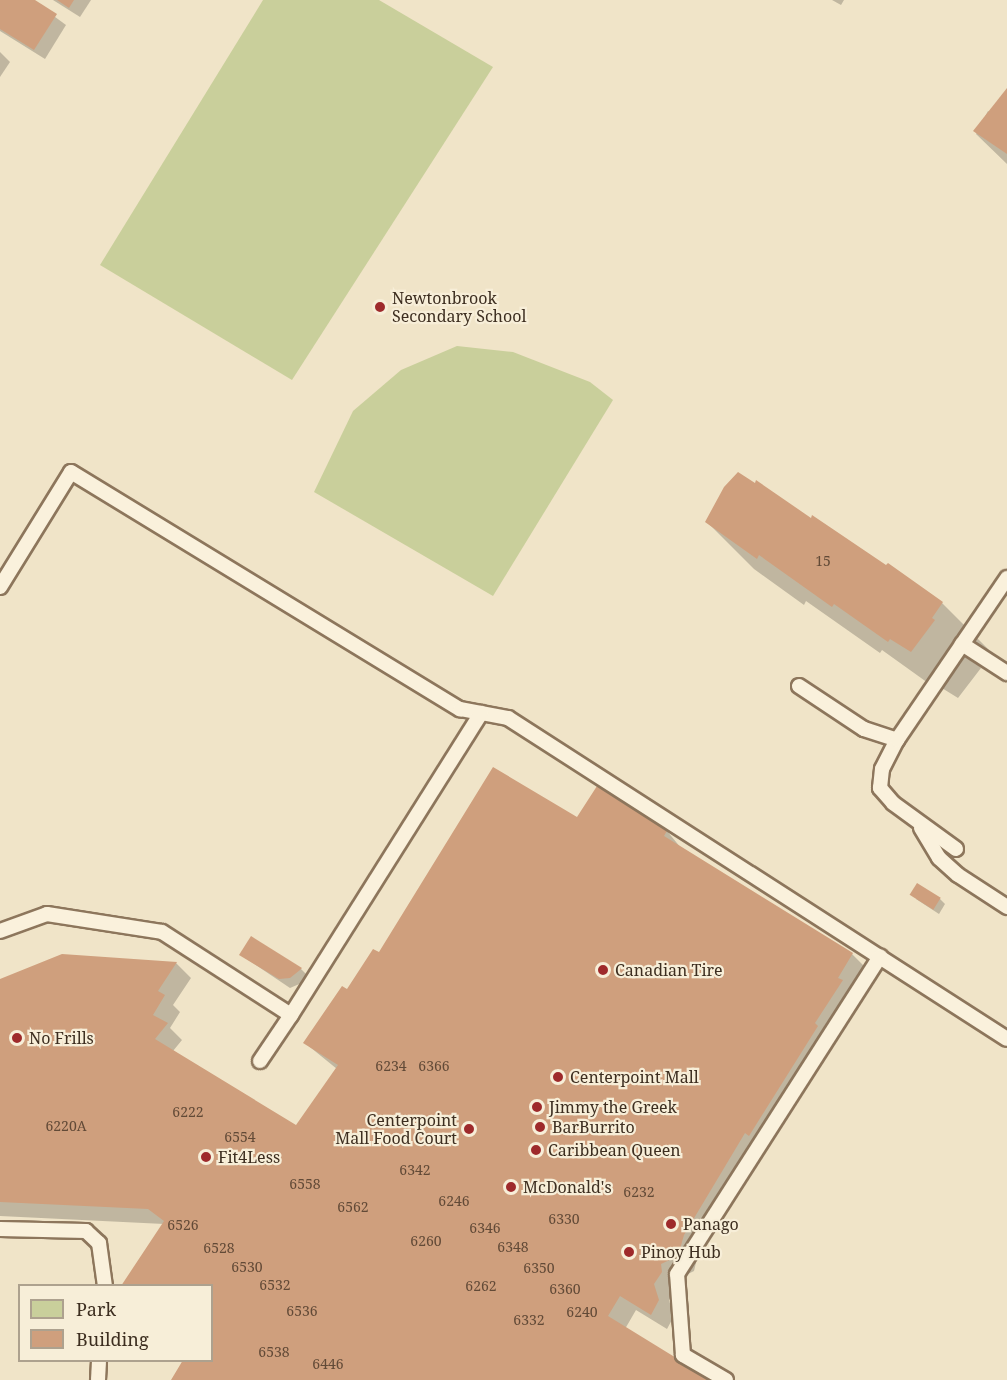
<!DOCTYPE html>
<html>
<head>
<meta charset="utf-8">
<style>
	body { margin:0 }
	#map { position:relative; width:1007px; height:1380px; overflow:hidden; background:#f0e4c8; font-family:"Noto Serif",serif }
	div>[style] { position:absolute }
	.green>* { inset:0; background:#c9cf9b }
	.shadow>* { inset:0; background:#0003 }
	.building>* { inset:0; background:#cf9f7d; transform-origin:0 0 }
	.roads { filter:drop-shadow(2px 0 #8d765c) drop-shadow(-2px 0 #8d765c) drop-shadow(0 2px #8d765c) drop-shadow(0 -2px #8d765c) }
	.lane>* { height:14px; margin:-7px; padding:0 7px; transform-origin:7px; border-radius:7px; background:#faf1dc }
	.dots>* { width:16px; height:16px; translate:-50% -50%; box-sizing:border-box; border:3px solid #f7eed8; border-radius:50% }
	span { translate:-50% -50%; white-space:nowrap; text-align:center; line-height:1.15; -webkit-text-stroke:4.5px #f7eed8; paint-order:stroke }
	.number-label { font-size:14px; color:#624a37 }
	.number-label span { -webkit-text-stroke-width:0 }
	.poi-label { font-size:16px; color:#3d2e20 }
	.left { translate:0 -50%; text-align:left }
	.right { translate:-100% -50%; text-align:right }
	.legend { position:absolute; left:18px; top:1284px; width:195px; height:78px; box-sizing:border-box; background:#f7eed8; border:2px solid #ada18e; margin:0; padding:8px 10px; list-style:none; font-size:18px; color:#3d2e20 }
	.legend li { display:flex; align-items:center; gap:12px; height:30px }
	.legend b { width:30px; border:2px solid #ada18e }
</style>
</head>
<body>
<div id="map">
	<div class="green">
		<i style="clip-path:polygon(263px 0,379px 0,493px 67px,292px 380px,100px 265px)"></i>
		<i style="clip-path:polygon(457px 346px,513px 352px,590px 382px,613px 400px,493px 596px,314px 492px,353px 411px,401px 370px)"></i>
	</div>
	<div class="shadow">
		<i style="clip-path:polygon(0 0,32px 0,66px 25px,45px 59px,0 31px)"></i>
		<i style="clip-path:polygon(53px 0,91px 0,80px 17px)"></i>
		<i style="clip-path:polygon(832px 0,844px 0,841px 5px)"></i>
		<i style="clip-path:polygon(0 52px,10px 62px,0 77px)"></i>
		<i style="clip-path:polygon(1007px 91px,1007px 164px,976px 134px,988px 111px,993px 114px)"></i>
		<i style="clip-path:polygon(811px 520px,942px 603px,989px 650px,978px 665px,981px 668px,958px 698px,937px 685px,935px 688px,882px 650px,880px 653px,806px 601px,804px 605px,754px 569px,707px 522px)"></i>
		<i style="clip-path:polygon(578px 819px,667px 831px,681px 848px,852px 954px,867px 969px,833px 1043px,765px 1150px,761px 1148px,699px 1250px,694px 1271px,676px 1280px,677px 1288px,669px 1300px,674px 1316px,667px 1329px,636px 1310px,625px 1329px,709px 1380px,173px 1380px,212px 1360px,212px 1286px,164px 1224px,0 1216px,0 980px,63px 956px,176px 963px,191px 978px,173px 1005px,180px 1012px,170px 1028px,182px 1040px,173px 1051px,297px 1127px,337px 1069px,305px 1043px,380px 954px)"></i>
		<i style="clip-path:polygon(916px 899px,940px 899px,945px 904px,939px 914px)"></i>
		<i style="clip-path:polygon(241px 955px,301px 969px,311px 979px,290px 988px)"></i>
	</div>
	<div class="building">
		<i style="clip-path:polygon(0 0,35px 0,57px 14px,34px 50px,0 29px)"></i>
		<i style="clip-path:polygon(57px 0,74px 0,69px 8px)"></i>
		<i style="clip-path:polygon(1007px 88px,1007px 154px,973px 131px)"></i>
		<i style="clip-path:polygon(738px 472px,755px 483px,756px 480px,811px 518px,812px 515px,886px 565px,888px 563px,943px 602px,932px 618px,935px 620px,911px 652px,890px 639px,888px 642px,834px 604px,832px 607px,759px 555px,757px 559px,705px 522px,724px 487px)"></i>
		<i style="clip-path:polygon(493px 767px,577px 817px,597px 786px,668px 829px,664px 836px,853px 953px,838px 978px,843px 980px,815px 1023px,818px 1026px,749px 1136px,745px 1133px,684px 1235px,678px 1256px,661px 1264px,662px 1272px,654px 1284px,659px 1300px,651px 1315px,620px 1296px,608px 1316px,712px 1380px,171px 1380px,183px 1360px,212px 1360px,212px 1286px,121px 1286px,164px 1221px,148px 1209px,0 1202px,0 979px,62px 954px,177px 962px,158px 991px,165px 995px,153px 1015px,168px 1023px,155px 1039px,296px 1125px,338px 1065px,303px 1043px,342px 986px,347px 989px,373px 949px,379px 952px)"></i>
		<i style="left:917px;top:883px;width:28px;height:14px;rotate:32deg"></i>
		<i style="clip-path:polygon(251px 936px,302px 968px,300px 970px,290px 978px,279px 979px,239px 955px)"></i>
	</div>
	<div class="roads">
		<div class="lane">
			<i style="left:0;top:587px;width:135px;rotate:-58.3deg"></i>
			<i style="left:71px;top:472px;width:456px;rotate:31.4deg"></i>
			<i style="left:460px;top:709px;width:49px;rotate:10.6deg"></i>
			<i style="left:508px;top:718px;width:593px;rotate:32.75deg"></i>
			<i style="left:962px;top:644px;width:54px;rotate:32.8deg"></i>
			<i style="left:799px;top:686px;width:78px;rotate:33.5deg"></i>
			<i style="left:864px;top:729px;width:35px;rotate:18deg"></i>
			<i style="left:921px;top:828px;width:35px;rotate:59deg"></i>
			<i style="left:939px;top:858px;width:25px;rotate:42deg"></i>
			<i style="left:958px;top:875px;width:59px;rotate:33.1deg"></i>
			<i style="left:956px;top:849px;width:78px;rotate:-143.9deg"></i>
			<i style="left:893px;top:803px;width:20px;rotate:-131deg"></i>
			<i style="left:880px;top:788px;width:19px;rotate:-84deg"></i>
			<i style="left:882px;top:769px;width:33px;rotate:-63deg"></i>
			<i style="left:897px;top:740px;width:196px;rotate:-55.8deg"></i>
			<i style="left:0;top:931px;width:50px;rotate:-19.9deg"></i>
			<i style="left:47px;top:914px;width:116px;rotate:8.9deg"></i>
			<i style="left:162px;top:932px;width:153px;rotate:32.8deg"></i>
			<i style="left:291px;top:1015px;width:357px;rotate:-57.8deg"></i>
			<i style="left:260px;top:1061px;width:55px;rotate:-56deg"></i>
			<i style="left:0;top:1229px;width:86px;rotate:1.3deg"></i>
			<i style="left:86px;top:1231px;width:18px;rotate:43deg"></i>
			<i style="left:99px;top:1243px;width:43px;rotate:82.1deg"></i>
			<i style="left:98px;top:1380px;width:20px;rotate:-87deg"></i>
			<i style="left:726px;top:1380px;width:50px;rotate:-149.8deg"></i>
			<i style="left:683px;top:1355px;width:81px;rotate:-94.2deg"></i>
			<i style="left:677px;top:1274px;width:377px;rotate:-57.4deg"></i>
		</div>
	</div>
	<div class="dots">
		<i style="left:380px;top:307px;background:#9e2a2b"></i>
		<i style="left:603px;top:970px;background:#9e2a2b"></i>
		<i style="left:17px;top:1038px;background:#9e2a2b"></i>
		<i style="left:558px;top:1077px;background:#9e2a2b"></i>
		<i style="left:537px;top:1107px;background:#9e2a2b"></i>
		<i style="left:540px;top:1127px;background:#9e2a2b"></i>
		<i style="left:469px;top:1129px;background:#9e2a2b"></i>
		<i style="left:536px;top:1150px;background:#9e2a2b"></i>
		<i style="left:206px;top:1157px;background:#9e2a2b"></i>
		<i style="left:511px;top:1187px;background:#9e2a2b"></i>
		<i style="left:671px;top:1224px;background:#9e2a2b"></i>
		<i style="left:629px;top:1252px;background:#9e2a2b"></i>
	</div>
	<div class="number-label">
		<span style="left:823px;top:561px">15</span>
		<span style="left:391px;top:1066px">6234</span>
		<span style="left:434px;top:1066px">6366</span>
		<span style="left:188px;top:1112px">6222</span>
		<span style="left:66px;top:1126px">6220A</span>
		<span style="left:240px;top:1137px">6554</span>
		<span style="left:415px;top:1170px">6342</span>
		<span style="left:305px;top:1184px">6558</span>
		<span style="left:639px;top:1192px">6232</span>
		<span style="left:454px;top:1201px">6246</span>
		<span style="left:353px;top:1207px">6562</span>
		<span style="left:564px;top:1219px">6330</span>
		<span style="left:183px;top:1225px">6526</span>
		<span style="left:485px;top:1228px">6346</span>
		<span style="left:426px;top:1241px">6260</span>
		<span style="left:513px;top:1247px">6348</span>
		<span style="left:219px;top:1248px">6528</span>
		<span style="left:247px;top:1267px">6530</span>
		<span style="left:539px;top:1268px">6350</span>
		<span style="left:275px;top:1285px">6532</span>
		<span style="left:481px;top:1286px">6262</span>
		<span style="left:565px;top:1289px">6360</span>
		<span style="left:302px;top:1311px">6536</span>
		<span style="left:582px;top:1312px">6240</span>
		<span style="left:529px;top:1320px">6332</span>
		<span style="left:274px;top:1352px">6538</span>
		<span style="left:328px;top:1364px">6446</span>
	</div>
	<div class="poi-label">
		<span class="left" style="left:392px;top:307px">Newtonbrook<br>Secondary School</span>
		<span class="left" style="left:615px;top:970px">Canadian Tire</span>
		<span class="left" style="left:29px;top:1038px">No Frills</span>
		<span class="left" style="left:570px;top:1077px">Centerpoint Mall</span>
		<span class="left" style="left:549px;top:1107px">Jimmy the Greek</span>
		<span class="right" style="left:457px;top:1129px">Centerpoint<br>Mall Food Court</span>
		<span class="left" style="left:552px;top:1127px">BarBurrito</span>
		<span class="left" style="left:548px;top:1150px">Caribbean Queen</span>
		<span class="left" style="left:218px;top:1157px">Fit4Less</span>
		<span class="left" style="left:523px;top:1187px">McDonald's</span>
		<span class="left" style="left:683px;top:1224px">Panago</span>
		<span class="left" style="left:641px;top:1252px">Pinoy Hub</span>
	</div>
	<ul class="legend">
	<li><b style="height:16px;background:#c9cf9b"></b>Park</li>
	<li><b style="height:16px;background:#cf9f7d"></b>Building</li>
	</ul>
</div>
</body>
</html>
